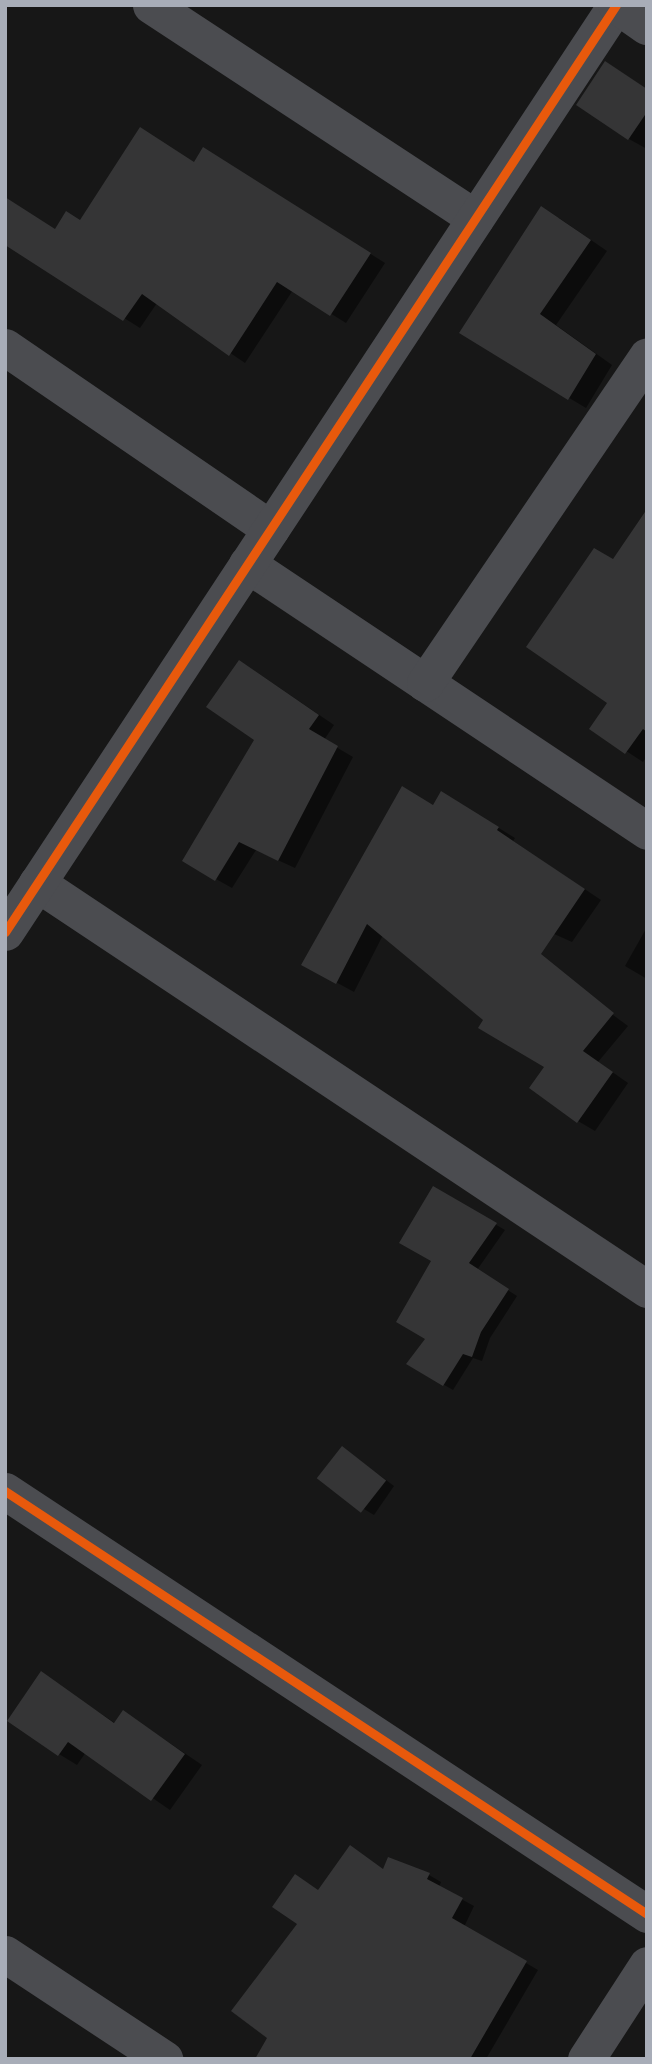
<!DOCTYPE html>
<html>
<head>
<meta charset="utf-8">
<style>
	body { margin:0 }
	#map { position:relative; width:652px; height:2064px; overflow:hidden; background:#171717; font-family:"Noto Sans",sans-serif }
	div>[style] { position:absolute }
	.shadow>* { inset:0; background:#0007 }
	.building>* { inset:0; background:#353536; transform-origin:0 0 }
	.minor>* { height:37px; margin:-18.5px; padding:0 18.5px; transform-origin:18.5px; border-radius:18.5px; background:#4b4c50 }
	.tertiary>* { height:38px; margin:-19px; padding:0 19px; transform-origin:19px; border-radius:19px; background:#4b4c50 }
	.cycleway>* { height:9px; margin:-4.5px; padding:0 4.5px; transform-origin:4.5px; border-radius:4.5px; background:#e8590c }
	span { translate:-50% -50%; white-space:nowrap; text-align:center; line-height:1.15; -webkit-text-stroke:6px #111113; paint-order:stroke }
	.frame { position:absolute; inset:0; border:7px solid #a8adb8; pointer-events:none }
</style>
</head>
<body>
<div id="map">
	<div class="shadow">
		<i style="clip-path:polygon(647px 90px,647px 149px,629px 139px)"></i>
		<i style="clip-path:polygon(219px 158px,385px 263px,346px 323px,293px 290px,245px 363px,157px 303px,140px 328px,5px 243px,81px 222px,195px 164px)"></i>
		<i style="clip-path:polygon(559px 218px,607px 251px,556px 325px,612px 365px,586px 408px,461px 333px)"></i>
		<i style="clip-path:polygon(647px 512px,647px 756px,643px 762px,591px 728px,609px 703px,613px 561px)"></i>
		<i style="clip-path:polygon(255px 671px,334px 725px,324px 740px,353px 757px,295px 868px,256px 850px,232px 888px,216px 879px,257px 740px)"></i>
		<i style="clip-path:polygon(459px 803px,515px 838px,513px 841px,601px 900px,572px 942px,543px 929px,529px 953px,628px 1026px,598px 1062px,628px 1083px,595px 1131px,578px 1121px,547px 1066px,485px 1020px,383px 935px,354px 992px,321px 974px,434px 807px)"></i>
		<i style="clip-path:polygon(647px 927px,647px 979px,625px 966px)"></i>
		<i style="clip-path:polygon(433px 1188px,505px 1230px,477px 1270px,517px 1296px,490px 1338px,482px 1361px,473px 1358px,453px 1390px,408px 1364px,428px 1338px,434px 1260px)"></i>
		<i style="clip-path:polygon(343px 1448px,394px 1486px,374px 1515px,364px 1509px)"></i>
		<i style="clip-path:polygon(41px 1674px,115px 1723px,124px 1712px,202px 1765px,170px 1810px,86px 1752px,77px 1765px,59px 1754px)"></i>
		<i style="clip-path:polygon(384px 1870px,429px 1875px,441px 1882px,439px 1887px,474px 1906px,464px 1927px,538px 1970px,486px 2059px,323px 2059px,299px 1924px,319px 1892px)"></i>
	</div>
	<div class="building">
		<i style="clip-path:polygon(605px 61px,647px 89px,647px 112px,628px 140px,576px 105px)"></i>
		<i style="clip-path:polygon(140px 127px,194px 162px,203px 147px,371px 253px,330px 316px,277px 282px,229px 356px,142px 294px,123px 321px,5px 245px,5px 197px,55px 229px,66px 211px,80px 220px)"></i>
		<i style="clip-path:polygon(541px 206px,591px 240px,540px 314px,596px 354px,568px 400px,459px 333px)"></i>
		<i style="clip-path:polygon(647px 509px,647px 732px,643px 729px,625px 754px,589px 729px,607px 703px,526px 647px,594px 548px,613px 559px)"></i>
		<i style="clip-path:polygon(239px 660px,319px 715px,309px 729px,338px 746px,278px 861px,239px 842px,215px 881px,182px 861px,254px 740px,206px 707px)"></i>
		<i style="clip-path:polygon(402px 786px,433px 805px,441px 791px,499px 827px,497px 830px,585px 889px,541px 954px,614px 1013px,583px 1051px,613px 1072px,577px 1123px,529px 1088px,544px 1067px,478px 1028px,483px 1020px,367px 924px,336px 984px,301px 965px)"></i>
		<i style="clip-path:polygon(433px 1186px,497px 1223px,469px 1263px,509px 1289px,481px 1332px,472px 1357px,463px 1354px,443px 1386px,406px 1364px,425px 1339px,396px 1322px,431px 1261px,399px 1243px)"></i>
		<i style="left:342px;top:1446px;width:56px;height:41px;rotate:38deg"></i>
		<i style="clip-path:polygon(41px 1671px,114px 1723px,123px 1710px,185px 1754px,151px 1801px,68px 1742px,58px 1756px,7px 1721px)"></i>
		<i style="clip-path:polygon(350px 1845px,383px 1869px,388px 1857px,430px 1873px,427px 1879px,463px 1898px,452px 1918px,527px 1961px,470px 2059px,255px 2059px,267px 2038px,231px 2011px,297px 1924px,272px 1907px,295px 1874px,318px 1890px)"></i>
	</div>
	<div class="minor">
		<i style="left:151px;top:5px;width:388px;rotate:33.3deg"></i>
		<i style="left:5px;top:347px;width:322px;rotate:34.4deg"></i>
		<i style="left:247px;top:564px;width:481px;rotate:33.7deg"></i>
		<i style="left:425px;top:683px;width:395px;rotate:-55.8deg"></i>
		<i style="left:37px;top:883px;width:733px;rotate:33.65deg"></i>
		<i style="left:5px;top:932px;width:1110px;rotate:-56.61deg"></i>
		<i style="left:5px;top:1491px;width:769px;rotate:33.38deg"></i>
		<i style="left:5px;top:1954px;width:191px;rotate:33.4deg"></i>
		<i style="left:586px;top:2059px;width:112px;rotate:-57deg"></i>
	</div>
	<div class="tertiary">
		<i style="left:617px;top:5px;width:37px;rotate:35deg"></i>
	</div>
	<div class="cycleway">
		<i style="left:5px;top:932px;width:1110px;rotate:-56.61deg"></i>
		<i style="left:5px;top:1491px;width:769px;rotate:33.38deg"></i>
	</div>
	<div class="frame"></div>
</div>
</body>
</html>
